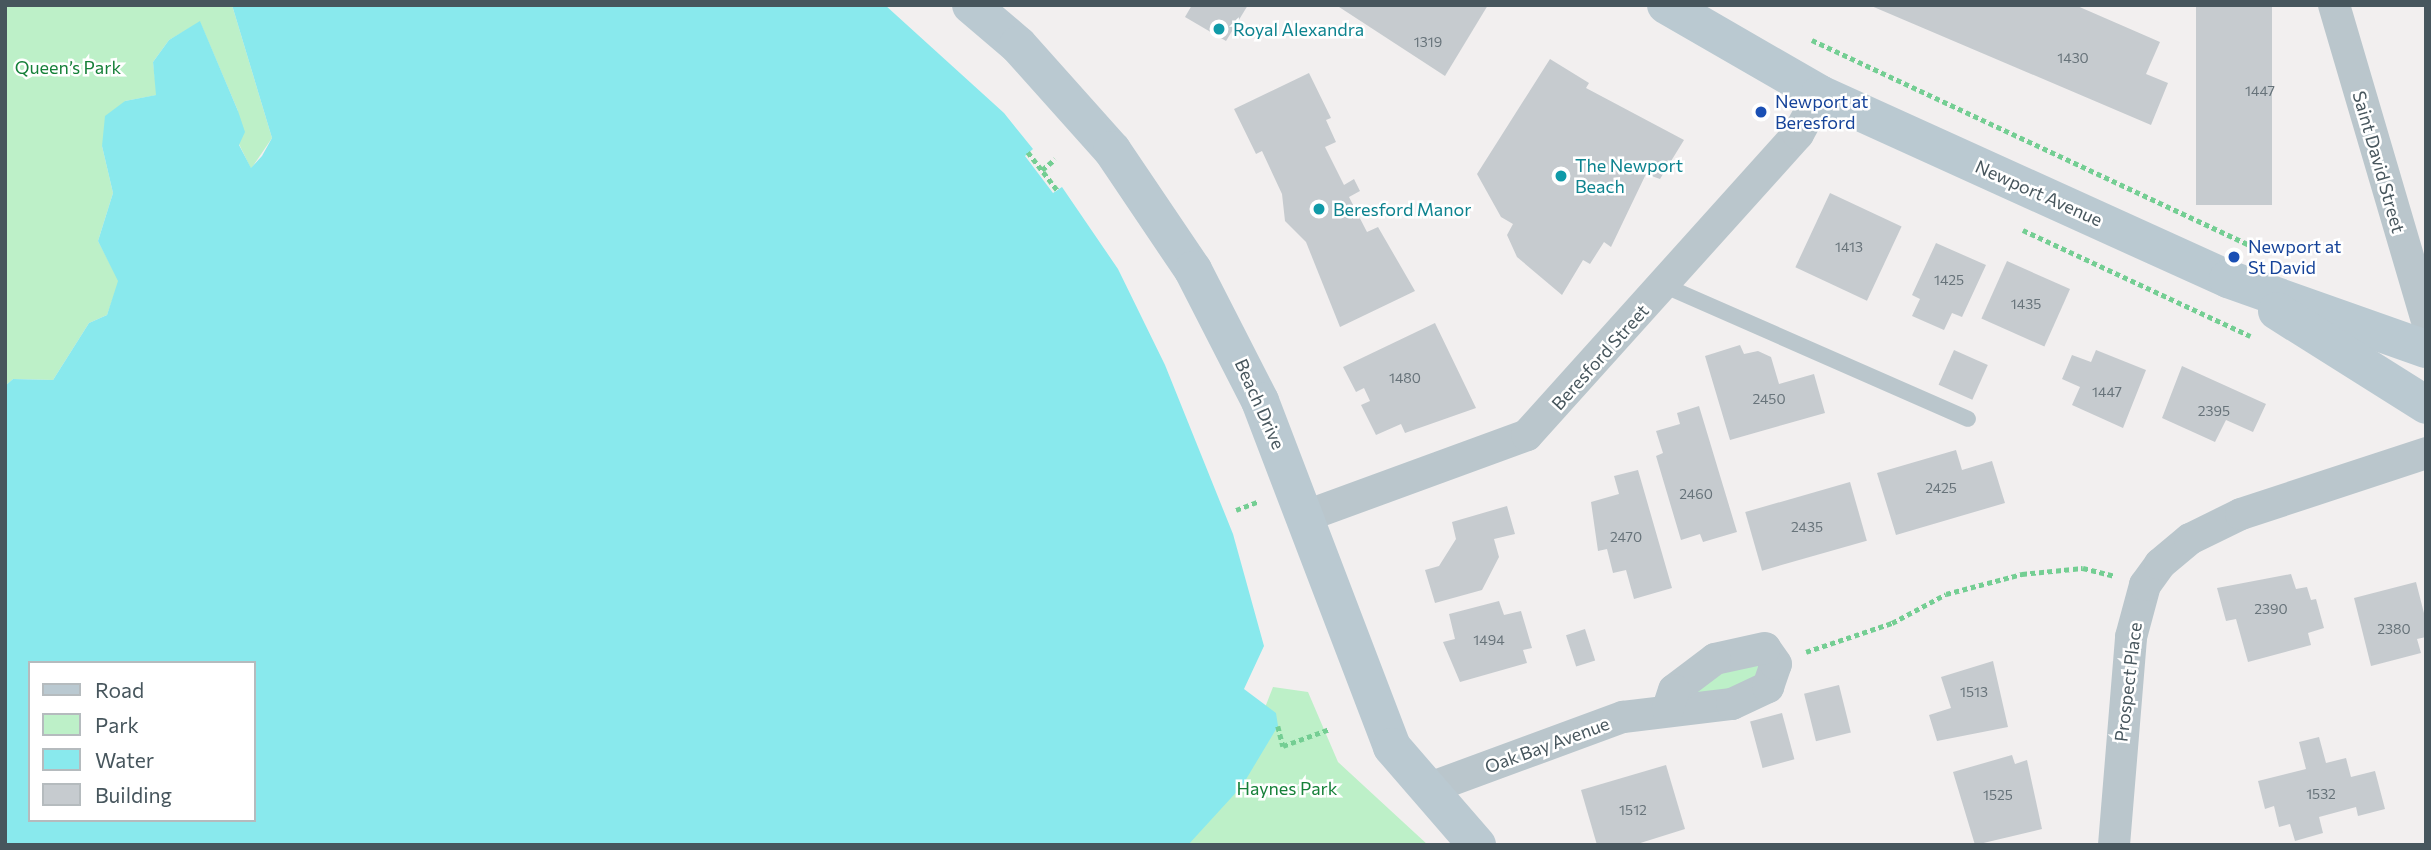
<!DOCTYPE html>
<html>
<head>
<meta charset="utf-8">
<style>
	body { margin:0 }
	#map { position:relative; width:2431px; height:850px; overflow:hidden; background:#f2efef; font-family:Commissioner,sans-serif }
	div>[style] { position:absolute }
	.green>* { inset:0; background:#bdf0c8 }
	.water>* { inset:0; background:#89e9ed }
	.building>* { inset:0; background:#c6cbcf; transform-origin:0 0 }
	.path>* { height:4.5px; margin-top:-2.25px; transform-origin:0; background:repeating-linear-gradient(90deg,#74ce93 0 5px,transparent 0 8.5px) }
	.lane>* { height:16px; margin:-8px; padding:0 8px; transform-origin:8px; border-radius:8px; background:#bac6cc }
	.street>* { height:32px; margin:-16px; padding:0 16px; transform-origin:16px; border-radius:16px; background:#bac6cc }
	.secondary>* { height:38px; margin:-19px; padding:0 19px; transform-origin:19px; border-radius:19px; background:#bac9d1 }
	.dots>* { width:19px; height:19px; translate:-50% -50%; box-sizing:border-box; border:4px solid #fff; border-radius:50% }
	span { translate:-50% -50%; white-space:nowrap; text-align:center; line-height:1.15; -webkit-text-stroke:5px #fff; paint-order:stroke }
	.number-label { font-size:14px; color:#67737a }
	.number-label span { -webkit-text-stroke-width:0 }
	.culture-label { font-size:18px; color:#0d838f }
	.left { translate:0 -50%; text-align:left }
	.park-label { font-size:18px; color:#168039 }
	.transit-label { font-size:18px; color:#164399 }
	.street-label { font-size:18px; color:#47565d }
	.frame { position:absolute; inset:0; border:7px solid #47565d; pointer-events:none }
	.legend { position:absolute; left:28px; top:661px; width:228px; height:161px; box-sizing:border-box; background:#fff; border:2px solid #b5bbbe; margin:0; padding:9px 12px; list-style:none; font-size:21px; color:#47565d }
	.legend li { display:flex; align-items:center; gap:14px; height:35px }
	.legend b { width:35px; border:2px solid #b5bbbe }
</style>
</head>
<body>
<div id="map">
	<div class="green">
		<i style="clip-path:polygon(5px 5px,232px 5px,272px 138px,251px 169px,239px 144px,238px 111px,200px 22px,169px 40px,153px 62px,157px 95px,125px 101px,102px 146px,113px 193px,98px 241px,119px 281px,107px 315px,89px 323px,53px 380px,13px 379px,5px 386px)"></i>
		<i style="clip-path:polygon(1759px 658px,1764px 672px,1750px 687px,1696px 699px,1693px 686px,1709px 675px)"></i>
		<i style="clip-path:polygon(1273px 687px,1308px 692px,1338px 762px,1428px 845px,1184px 845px,1259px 723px)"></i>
	</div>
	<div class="water">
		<i style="clip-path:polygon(evenodd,232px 5px,885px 5px,1004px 113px,1033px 149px,1025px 156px,1053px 193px,1062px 187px,1118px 269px,1165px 365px,1233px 534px,1264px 646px,1244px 689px,1276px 713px,1278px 726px,1242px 786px,1188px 845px,5px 845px,5px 386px,13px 379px,53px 380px,89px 323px,107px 315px,118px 281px,98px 241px,113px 193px,102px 146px,105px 116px,125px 101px,156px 95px,153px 62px,169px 40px,200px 21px,238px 111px,245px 132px,239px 145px,251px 168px,262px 156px,272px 138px,232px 5px,30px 663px,254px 663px,254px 820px,30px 820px,30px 663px)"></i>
	</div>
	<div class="building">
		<i style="clip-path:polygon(1192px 5px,1248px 5px,1226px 41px,1185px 17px)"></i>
		<i style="clip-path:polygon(1336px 5px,1488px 5px,1445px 76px)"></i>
		<i style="clip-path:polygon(1869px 5px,2075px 5px,2160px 42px,2146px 74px,2168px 83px,2151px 125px)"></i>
		<i style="left:2196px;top:5px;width:76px;height:200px"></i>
		<i style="clip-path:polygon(1550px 59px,1589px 83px,1586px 88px,1684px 140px,1660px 179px,1646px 174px,1611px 247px,1604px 242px,1590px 264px,1583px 260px,1562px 295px,1517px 257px,1507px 235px,1513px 224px,1501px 217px,1477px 174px)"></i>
		<i style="clip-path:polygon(1309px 73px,1331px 118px,1326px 120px,1336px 142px,1325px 147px,1344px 185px,1354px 179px,1360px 191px,1349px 197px,1367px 232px,1378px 227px,1415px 291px,1340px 327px,1306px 242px,1285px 221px,1282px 194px,1262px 151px,1256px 154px,1234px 109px)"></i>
		<i style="left:1830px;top:193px;width:79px;height:82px;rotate:25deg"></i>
		<i style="clip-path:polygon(1936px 243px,1986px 265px,1962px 317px,1952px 313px,1944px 330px,1912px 316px,1920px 299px,1912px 295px)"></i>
		<i style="left:2007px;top:261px;width:69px;height:63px;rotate:24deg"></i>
		<i style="clip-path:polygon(1435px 323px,1476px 408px,1405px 433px,1401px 424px,1376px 435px,1361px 405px,1370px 401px,1364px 388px,1356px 392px,1343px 367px)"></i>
		<i style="clip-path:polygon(1740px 345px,1744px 354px,1758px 351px,1771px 357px,1779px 384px,1814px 374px,1825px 413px,1730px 440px,1705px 356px)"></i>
		<i style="left:1954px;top:350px;width:37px;height:38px;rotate:24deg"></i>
		<i style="clip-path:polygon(2096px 350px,2146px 370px,2123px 428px,2072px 405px,2080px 387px,2062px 379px,2072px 355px,2091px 362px)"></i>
		<i style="clip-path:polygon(2182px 366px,2266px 404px,2253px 432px,2226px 420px,2215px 442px,2162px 418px)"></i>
		<i style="clip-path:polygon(1699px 406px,1737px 532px,1703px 542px,1700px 534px,1681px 540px,1656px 456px,1663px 453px,1656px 431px,1680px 424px,1677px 413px)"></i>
		<i style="clip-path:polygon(1956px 450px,1962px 470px,1992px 461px,2005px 503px,1896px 535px,1877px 473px)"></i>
		<i style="clip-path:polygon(1638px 470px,1672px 588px,1634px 599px,1626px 570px,1613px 573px,1607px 549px,1598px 551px,1591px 502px,1619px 494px,1614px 476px)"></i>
		<i style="left:1850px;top:482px;width:61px;height:109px;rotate:74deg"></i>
		<i style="clip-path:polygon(1507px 506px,1515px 534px,1494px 539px,1499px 557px,1482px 590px,1435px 603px,1425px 570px,1439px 566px,1456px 539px,1452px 522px)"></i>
		<i style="clip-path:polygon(2291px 574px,2296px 589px,2307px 587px,2311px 600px,2316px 599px,2324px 628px,2308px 633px,2311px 645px,2248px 662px,2236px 619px,2226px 621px,2217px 588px)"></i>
		<i style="clip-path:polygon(2416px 582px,2426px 621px,2426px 637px,2417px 639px,2421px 653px,2371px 666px,2354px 598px)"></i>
		<i style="clip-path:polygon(1499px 601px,1504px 615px,1521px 611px,1532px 648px,1523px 650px,1527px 663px,1460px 682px,1443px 642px,1455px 639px,1449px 614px)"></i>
		<i style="left:1585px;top:629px;width:33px;height:20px;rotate:72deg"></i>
		<i style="clip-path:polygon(1993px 661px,2008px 727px,1937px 741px,1929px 715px,1951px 708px,1941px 677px)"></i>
		<i style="left:1839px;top:685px;width:49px;height:36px;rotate:76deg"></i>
		<i style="left:1782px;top:713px;width:48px;height:33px;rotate:75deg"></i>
		<i style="clip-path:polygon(2319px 737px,2326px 763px,2346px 758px,2351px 777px,2375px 771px,2385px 809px,2358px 816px,2356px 807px,2319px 817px,2323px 833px,2295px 841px,2290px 824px,2279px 827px,2274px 806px,2265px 809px,2258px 781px,2306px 769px,2299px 742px)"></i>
		<i style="clip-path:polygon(2012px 755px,2015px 764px,2027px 760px,2042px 829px,1975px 845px,1953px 772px)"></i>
		<i style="clip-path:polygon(1666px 765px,1685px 829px,1634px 845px,1597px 845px,1581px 790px)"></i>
	</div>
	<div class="path">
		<i style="left:1812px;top:40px;width:486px;rotate:25.1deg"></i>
		<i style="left:1028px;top:152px;width:49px;rotate:52.4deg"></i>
		<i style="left:1042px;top:170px;width:17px;rotate:-40deg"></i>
		<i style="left:2023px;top:230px;width:251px;rotate:25deg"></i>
		<i style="left:1236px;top:510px;width:25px;rotate:-21deg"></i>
		<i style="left:1806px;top:652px;width:91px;rotate:-18.6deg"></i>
		<i style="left:1892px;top:623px;width:61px;rotate:-28.2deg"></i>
		<i style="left:1946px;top:594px;width:79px;rotate:-14.7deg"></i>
		<i style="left:2022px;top:574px;width:61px;rotate:-5.6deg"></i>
		<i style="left:2083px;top:568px;width:32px;rotate:14deg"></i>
		<i style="left:1278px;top:726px;width:21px;rotate:76deg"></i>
		<i style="left:1283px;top:746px;width:50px;rotate:-19.9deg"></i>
	</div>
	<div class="lane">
		<i style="left:1663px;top:285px;width:333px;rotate:23.7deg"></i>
	</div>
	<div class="street">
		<i style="left:2334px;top:5px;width:326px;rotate:73.6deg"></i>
		<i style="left:1306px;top:516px;width:235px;rotate:-20.1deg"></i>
		<i style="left:1527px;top:435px;width:405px;rotate:-48deg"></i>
		<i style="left:1798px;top:134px;width:46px;rotate:-61.2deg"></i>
		<i style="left:1427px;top:789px;width:209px;rotate:-20.2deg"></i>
		<i style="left:1623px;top:717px;width:110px;rotate:-6.8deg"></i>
		<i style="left:1732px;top:704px;width:40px;rotate:-25deg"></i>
		<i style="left:1768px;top:687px;width:24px;rotate:-71deg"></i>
		<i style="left:1776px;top:664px;width:19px;rotate:-125deg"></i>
		<i style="left:1765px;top:648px;width:51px;rotate:167.6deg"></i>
		<i style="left:1715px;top:659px;width:51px;rotate:142.9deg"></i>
		<i style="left:1674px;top:690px;width:20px;rotate:108deg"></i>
		<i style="left:2114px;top:845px;width:209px;rotate:-85.3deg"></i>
		<i style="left:2131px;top:637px;width:54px;rotate:-74.9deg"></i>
		<i style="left:2145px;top:585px;width:26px;rotate:-54deg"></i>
		<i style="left:2160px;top:564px;width:39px;rotate:-40deg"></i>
		<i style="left:2190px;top:539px;width:57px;rotate:-26.1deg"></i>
		<i style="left:2241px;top:514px;width:195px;rotate:-18.2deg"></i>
	</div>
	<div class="secondary">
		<i style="left:971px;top:5px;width:62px;rotate:40.4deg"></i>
		<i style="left:1018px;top:45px;width:141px;rotate:48.2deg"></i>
		<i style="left:1112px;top:150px;width:145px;rotate:56deg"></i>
		<i style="left:1193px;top:270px;width:147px;rotate:62.9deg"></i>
		<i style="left:1260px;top:401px;width:370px;rotate:69.1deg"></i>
		<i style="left:1392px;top:747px;width:130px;rotate:49.1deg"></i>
		<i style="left:1666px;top:5px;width:178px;rotate:30deg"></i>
		<i style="left:1820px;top:94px;width:448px;rotate:24.4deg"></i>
		<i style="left:2228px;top:279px;width:210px;rotate:19.5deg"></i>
		<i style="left:2277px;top:311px;width:176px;rotate:32.2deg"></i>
	</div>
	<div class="dots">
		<i style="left:1219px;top:29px;background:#0f9aa8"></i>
		<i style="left:1761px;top:112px;background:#1a4fb4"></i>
		<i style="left:1561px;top:176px;background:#0f9aa8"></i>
		<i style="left:1319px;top:209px;background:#0f9aa8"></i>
		<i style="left:2234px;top:257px;background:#1a4fb4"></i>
	</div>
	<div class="number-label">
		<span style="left:1428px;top:42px">1319</span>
		<span style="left:2073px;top:58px">1430</span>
		<span style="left:2260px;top:91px">1447</span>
		<span style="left:1849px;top:247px">1413</span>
		<span style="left:1949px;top:280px">1425</span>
		<span style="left:2026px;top:304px">1435</span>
		<span style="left:1405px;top:378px">1480</span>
		<span style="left:2107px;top:392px">1447</span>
		<span style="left:1769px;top:399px">2450</span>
		<span style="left:2214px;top:411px">2395</span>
		<span style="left:1941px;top:488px">2425</span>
		<span style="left:1696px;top:494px">2460</span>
		<span style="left:1807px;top:527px">2435</span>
		<span style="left:1626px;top:537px">2470</span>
		<span style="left:2271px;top:609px">2390</span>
		<span style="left:2394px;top:629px">2380</span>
		<span style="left:1489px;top:640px">1494</span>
		<span style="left:1974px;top:692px">1513</span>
		<span style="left:2321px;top:794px">1532</span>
		<span style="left:1998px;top:795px">1525</span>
		<span style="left:1633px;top:810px">1512</span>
	</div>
	<div class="culture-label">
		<span class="left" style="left:1233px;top:29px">Royal Alexandra</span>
		<span class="left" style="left:1575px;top:176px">The Newport<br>Beach</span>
		<span class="left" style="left:1333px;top:209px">Beresford Manor</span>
	</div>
	<div class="park-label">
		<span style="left:68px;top:67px">Queen’s Park</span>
		<span style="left:1287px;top:788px">Haynes Park</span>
	</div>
	<div class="transit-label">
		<span class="left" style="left:1775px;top:112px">Newport at<br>Beresford</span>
		<span class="left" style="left:2248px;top:257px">Newport at<br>St David</span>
	</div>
	<div class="street-label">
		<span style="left:2379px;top:162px;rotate:74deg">Saint David Street</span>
		<span style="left:2039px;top:193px;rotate:24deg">Newport Avenue</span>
		<span style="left:1600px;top:357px;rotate:-48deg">Beresford Street</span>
		<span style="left:1260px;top:404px;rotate:66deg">Beach Drive</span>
		<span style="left:2128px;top:682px;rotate:-83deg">Prospect Place</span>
		<span style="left:1547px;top:745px;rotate:-20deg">Oak Bay Avenue</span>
	</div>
	<div class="frame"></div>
	<ul class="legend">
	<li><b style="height:9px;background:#bac9d1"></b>Road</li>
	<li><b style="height:19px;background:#bdf0c8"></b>Park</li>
	<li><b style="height:19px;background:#89e9ed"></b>Water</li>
	<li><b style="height:19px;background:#c6cbcf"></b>Building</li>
	</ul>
</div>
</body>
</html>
